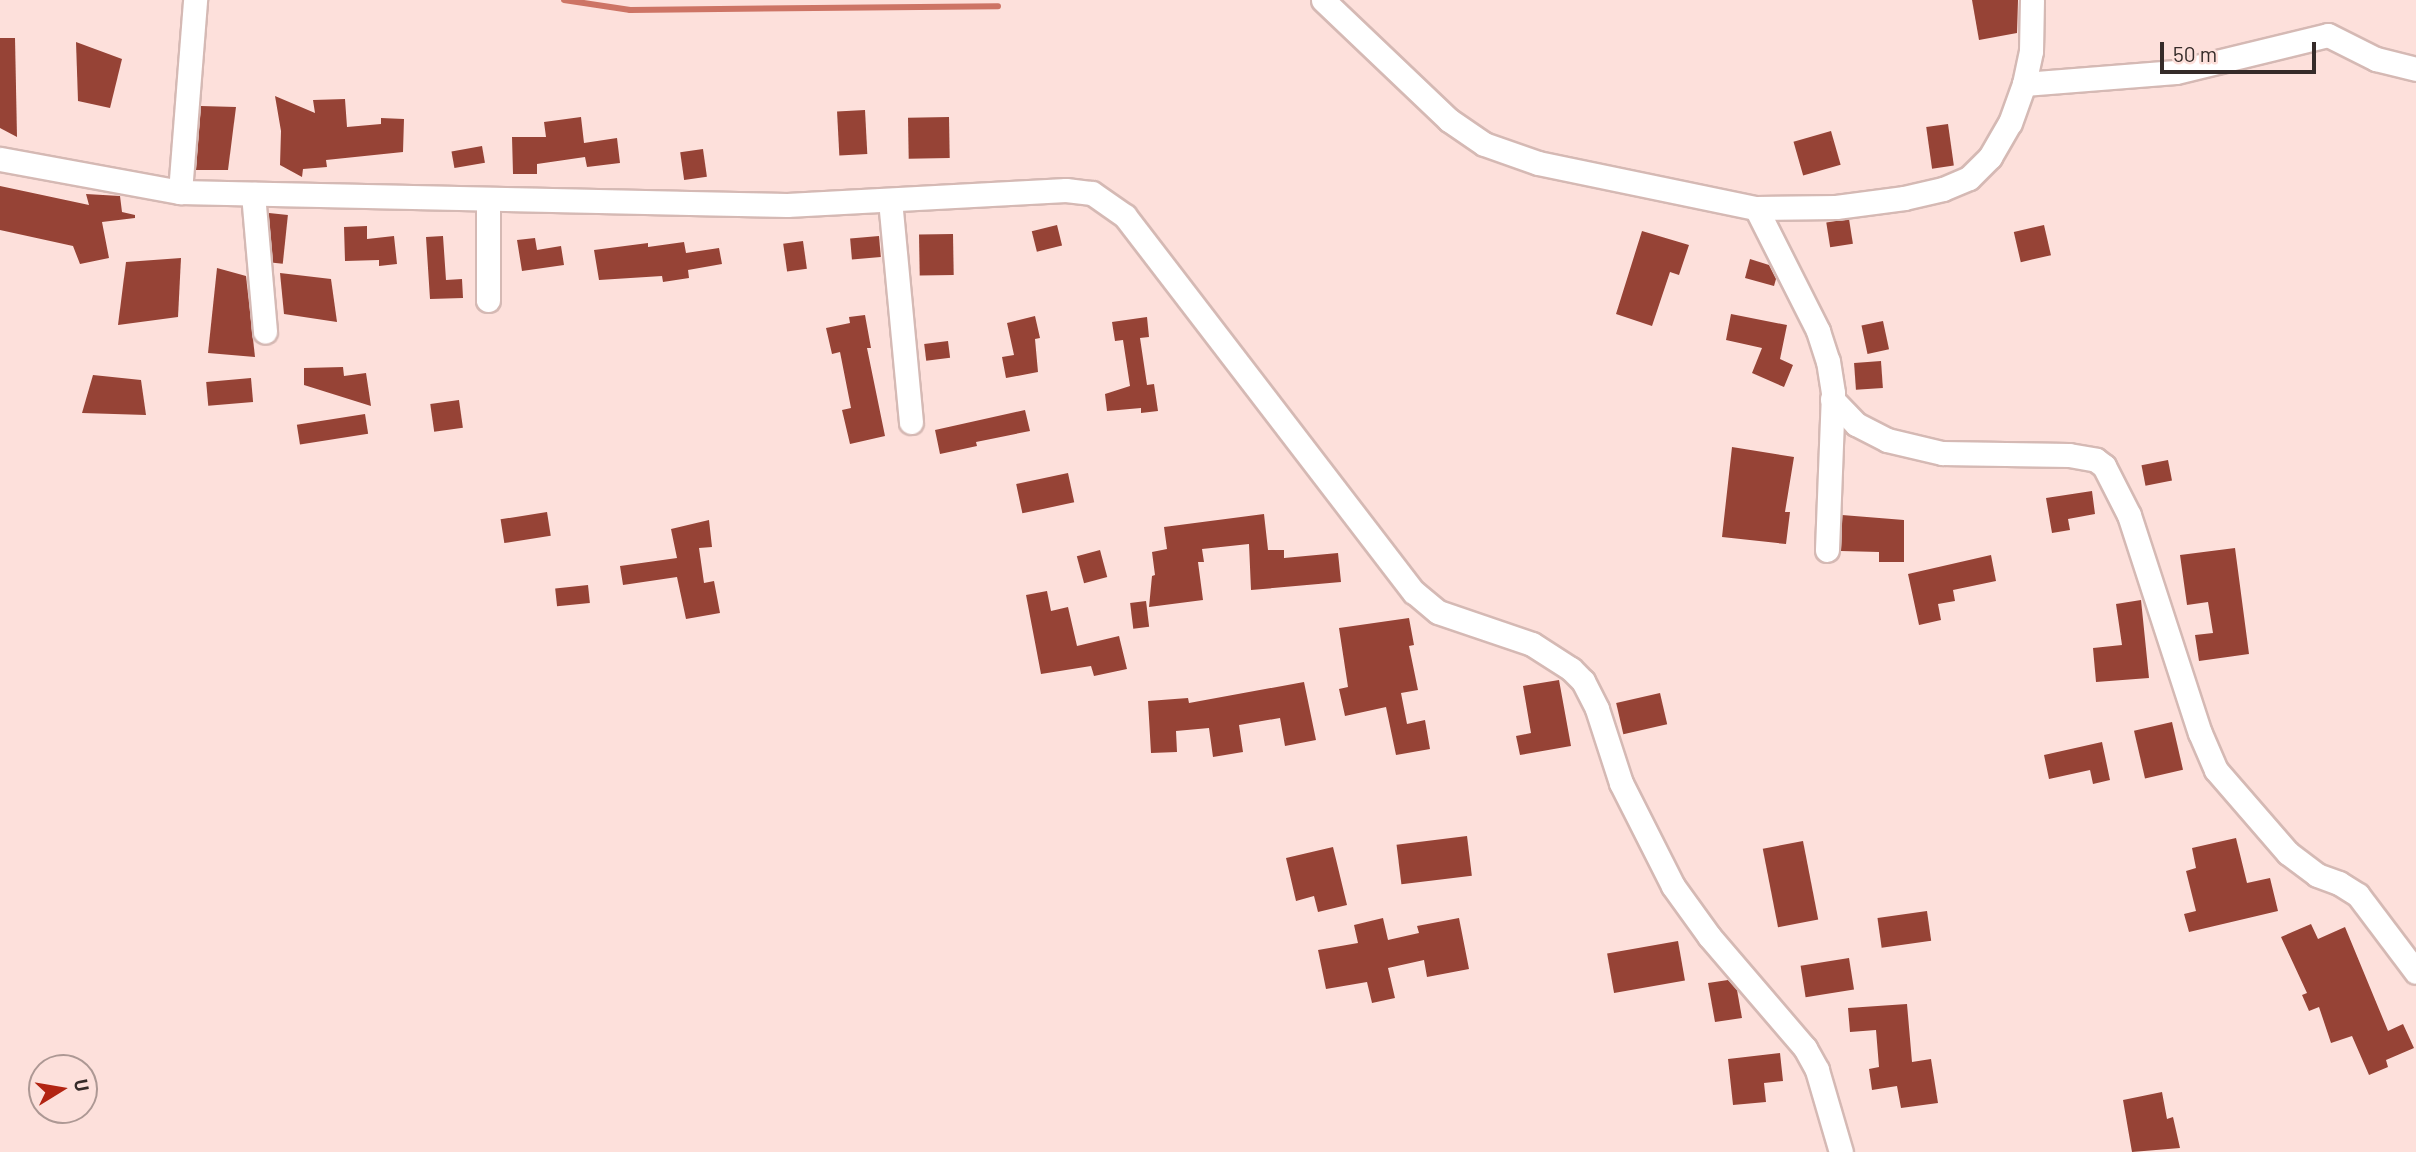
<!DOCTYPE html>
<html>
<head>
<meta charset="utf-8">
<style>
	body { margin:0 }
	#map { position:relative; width:2416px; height:1152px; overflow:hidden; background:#fde0db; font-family:Barlow,sans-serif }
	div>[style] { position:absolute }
	.stream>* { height:6px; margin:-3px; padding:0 3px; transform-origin:3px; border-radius:3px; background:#cd7465 }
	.building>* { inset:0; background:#964336; transform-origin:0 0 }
	.roads { filter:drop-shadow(2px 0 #d5b9b4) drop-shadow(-2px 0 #d5b9b4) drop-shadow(0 2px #d5b9b4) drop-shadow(0 -2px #d5b9b4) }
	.street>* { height:23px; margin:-11.5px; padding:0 11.5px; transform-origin:11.5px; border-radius:11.5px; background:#fff }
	span { translate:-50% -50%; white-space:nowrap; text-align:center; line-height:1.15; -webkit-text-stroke:7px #fde0db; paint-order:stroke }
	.north { position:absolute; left:28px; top:1054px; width:70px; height:70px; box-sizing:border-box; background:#fde0db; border:2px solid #ad9894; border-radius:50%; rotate:79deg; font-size:19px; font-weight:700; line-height:28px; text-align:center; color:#352b29 }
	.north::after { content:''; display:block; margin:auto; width:24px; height:32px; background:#b22412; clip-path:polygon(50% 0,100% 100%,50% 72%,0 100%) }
	.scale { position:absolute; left:2160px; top:42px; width:156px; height:32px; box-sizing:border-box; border:4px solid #352b29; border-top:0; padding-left:9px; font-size:21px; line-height:24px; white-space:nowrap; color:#352b29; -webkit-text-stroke:5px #fde0db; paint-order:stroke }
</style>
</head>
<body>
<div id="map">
	<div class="stream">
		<i style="left:564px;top:0;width:67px;rotate:8.6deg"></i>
		<i style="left:630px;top:10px;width:368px;rotate:-0.6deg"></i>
	</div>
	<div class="building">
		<i style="clip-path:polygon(1972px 0,2018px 0,2017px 33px,1979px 40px)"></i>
		<i style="clip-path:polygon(0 38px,15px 38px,17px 137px,0 128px)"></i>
		<i style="clip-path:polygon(76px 42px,122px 59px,110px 108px,78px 101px)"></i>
		<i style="clip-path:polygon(275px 96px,315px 113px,313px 100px,345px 99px,347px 127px,381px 124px,381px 118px,404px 119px,403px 152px,326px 160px,327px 167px,303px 169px,302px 177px,280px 165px,281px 131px)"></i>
		<i style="clip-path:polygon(201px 106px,236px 107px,228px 170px,196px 170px)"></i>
		<i style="left:865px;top:110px;width:44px;height:28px;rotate:87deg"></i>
		<i style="clip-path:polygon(581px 117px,584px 143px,617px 138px,620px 163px,587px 167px,585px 157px,537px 164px,537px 174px,513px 174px,512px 137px,546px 137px,544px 122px)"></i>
		<i style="left:949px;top:117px;width:41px;height:41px;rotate:89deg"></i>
		<i style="left:1948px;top:124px;width:42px;height:22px;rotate:82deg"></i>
		<i style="left:1831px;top:131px;width:35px;height:39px;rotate:74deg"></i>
		<i style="left:482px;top:146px;width:17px;height:31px;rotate:80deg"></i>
		<i style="left:703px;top:149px;width:28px;height:23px;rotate:82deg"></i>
		<i style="clip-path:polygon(0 186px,89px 205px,86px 194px,120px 196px,122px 212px,135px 215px,135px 218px,102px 222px,109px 258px,80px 264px,73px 246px,0 230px)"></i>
		<i style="left:269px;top:213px;width:19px;height:49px;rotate:6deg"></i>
		<i style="left:1849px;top:219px;width:25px;height:23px;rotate:81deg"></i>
		<i style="left:1057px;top:225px;width:21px;height:26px;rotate:76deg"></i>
		<i style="left:2044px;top:225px;width:31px;height:31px;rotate:77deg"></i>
		<i style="clip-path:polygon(367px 226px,367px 239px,394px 236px,397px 264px,379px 266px,379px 260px,345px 261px,344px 227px)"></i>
		<i style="clip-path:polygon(1642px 231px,1689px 245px,1679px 275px,1670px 272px,1652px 326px,1616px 314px)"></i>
		<i style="left:953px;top:234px;width:41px;height:34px;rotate:89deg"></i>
		<i style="clip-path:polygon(443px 236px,446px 280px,462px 279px,463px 298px,430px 299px,426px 237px)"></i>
		<i style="left:879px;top:236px;width:21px;height:29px;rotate:85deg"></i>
		<i style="clip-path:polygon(535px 238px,537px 250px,561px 246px,564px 265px,522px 271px,517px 240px)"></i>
		<i style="left:803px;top:241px;width:28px;height:20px;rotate:82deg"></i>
		<i style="clip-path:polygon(684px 242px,686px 253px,719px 248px,722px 264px,688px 270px,689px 278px,663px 282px,662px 276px,599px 280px,594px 250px,648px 243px,648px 247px)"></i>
		<i style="clip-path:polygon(181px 258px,178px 317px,118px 325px,126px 262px)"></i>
		<i style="clip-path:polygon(1750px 259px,1769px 265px,1776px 279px,1774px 286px,1745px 278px)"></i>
		<i style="clip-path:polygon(217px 268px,246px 276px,255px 357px,208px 353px)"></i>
		<i style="clip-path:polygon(280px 273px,331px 279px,337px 322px,284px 314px)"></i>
		<i style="clip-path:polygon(1731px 314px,1787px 325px,1780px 359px,1793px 365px,1784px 387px,1752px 373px,1762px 348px,1726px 340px)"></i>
		<i style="clip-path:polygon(865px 315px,871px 348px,867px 348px,885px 436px,850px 444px,842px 410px,851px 408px,840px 352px,832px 354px,826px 328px,850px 323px,849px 317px)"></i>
		<i style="clip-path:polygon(1035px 316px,1040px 338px,1035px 339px,1038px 372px,1006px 378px,1002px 357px,1014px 355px,1007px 323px)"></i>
		<i style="clip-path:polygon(1147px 317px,1149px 337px,1140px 338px,1147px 385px,1154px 384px,1158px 411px,1141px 413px,1141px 408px,1107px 411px,1105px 394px,1130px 386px,1123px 340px,1115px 341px,1112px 322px)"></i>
		<i style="left:1883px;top:321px;width:29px;height:22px;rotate:78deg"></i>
		<i style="left:948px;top:341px;width:17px;height:24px;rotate:83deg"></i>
		<i style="left:1881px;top:361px;width:27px;height:27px;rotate:86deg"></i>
		<i style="clip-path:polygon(343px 367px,344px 376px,366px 373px,371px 406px,304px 385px,304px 368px)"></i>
		<i style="clip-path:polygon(93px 375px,141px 380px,146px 415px,82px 413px)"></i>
		<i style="left:251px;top:378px;width:24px;height:45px;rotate:85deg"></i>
		<i style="left:459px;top:400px;width:28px;height:29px;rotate:82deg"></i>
		<i style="clip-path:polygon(1025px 410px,1030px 431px,976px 442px,977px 446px,940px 454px,935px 430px)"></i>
		<i style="left:365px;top:414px;width:20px;height:69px;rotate:81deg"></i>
		<i style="clip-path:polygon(1732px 447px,1794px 457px,1785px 512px,1790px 512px,1786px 544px,1722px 537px)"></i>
		<i style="left:2168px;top:460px;width:21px;height:27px;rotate:79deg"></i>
		<i style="left:1068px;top:473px;width:30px;height:53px;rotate:78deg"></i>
		<i style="clip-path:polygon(2092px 491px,2095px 514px,2068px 519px,2070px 530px,2052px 533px,2046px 498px)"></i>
		<i style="left:547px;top:512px;width:24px;height:47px;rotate:81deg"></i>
		<i style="clip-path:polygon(1264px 514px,1268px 550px,1284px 550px,1284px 558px,1338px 553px,1341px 582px,1251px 590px,1249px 544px,1202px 549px,1204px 562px,1198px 562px,1203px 600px,1149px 607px,1152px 576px,1155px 575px,1152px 552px,1167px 549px,1164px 527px)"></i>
		<i style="clip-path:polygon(1842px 515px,1904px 520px,1904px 562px,1879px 562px,1879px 552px,1841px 551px)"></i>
		<i style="clip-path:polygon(709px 520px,712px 547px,699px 548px,704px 583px,714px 581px,720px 613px,686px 619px,677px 577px,623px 585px,620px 566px,677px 558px,671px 529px)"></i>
		<i style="clip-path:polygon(2235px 548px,2249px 654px,2199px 661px,2195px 635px,2213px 633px,2208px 602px,2187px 605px,2180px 555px)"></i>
		<i style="left:1100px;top:550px;width:28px;height:24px;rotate:75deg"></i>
		<i style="clip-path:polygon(1991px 555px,1996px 581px,1953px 590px,1955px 601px,1938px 604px,1941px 620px,1919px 625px,1908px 574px)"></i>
		<i style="left:588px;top:585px;width:18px;height:33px;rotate:84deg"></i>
		<i style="clip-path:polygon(1047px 591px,1051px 611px,1068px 607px,1077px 646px,1119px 636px,1127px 669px,1094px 676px,1091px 666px,1041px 674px,1026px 595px)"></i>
		<i style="clip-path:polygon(2141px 600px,2149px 678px,2096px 682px,2093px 648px,2122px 645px,2116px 604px)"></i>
		<i style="left:1146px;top:601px;width:26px;height:16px;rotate:83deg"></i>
		<i style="clip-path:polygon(1409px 618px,1414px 645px,1409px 646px,1418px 690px,1401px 693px,1407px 724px,1425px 720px,1430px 749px,1396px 755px,1386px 707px,1345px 716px,1339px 689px,1348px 687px,1339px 628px)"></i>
		<i style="clip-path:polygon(1559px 680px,1571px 746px,1520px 755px,1516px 736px,1531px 733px,1523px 686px)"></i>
		<i style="clip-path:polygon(1304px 682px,1316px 740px,1285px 746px,1280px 718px,1239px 725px,1243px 752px,1213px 757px,1209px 728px,1176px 731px,1177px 752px,1151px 753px,1148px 701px,1188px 698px,1189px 703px)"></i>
		<i style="left:1660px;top:693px;width:32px;height:45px;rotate:77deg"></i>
		<i style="left:2172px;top:722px;width:49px;height:39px;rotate:77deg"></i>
		<i style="clip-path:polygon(2102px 742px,2110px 780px,2093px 784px,2090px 770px,2049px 779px,2044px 755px)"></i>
		<i style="left:1467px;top:836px;width:40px;height:71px;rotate:83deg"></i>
		<i style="clip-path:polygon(2236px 838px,2247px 883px,2270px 878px,2278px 911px,2189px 932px,2184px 914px,2196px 911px,2186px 871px,2196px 868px,2192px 848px)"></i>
		<i style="left:1803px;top:841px;width:80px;height:41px;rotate:79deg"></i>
		<i style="clip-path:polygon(1333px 847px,1347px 905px,1318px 912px,1314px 896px,1296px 901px,1286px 858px)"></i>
		<i style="left:1927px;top:911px;width:30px;height:50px;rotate:82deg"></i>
		<i style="clip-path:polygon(1383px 918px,1388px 940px,1419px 933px,1417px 926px,1459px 918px,1469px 969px,1427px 977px,1424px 960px,1388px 968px,1395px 998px,1372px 1003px,1367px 982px,1326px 989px,1318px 950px,1358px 943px,1354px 925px)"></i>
		<i style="clip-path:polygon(2311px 924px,2318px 939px,2345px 927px,2388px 1031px,2403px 1024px,2414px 1048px,2386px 1060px,2388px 1067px,2369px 1075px,2352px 1036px,2331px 1043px,2319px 1007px,2309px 1011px,2302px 995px,2307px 993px,2281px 937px)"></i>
		<i style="left:1678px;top:941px;width:40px;height:72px;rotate:80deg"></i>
		<i style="left:1849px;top:958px;width:32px;height:49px;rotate:81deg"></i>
		<i style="clip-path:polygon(1728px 980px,1737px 990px,1742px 1018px,1715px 1022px,1708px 983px)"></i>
		<i style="clip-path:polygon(1907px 1004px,1912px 1062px,1931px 1059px,1938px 1103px,1901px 1108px,1897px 1086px,1872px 1090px,1869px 1069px,1879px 1067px,1876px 1030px,1850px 1032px,1848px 1008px)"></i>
		<i style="clip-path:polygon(1780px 1053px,1783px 1081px,1764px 1083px,1766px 1102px,1733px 1105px,1728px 1059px)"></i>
		<i style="clip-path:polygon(2162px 1092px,2167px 1119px,2173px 1117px,2180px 1148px,2132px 1152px,2123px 1100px)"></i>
	</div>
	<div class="roads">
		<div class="street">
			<i style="left:1323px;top:0;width:174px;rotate:43.6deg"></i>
			<i style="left:1449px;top:120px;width:42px;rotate:34.4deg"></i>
			<i style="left:1484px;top:144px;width:57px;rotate:19.4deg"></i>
			<i style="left:1538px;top:163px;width:223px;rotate:11.7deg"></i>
			<i style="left:1756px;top:208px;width:80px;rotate:-0.7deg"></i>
			<i style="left:1836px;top:207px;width:69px;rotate:-7.5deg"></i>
			<i style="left:1904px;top:198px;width:40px;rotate:-13deg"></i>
			<i style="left:1943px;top:189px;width:28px;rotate:-23deg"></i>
			<i style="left:1969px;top:178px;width:30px;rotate:-45deg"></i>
			<i style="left:1990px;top:157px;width:39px;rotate:-60deg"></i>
			<i style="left:2010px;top:123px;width:41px;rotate:-70.3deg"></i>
			<i style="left:2024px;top:84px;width:34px;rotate:-78deg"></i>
			<i style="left:2031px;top:51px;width:51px;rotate:-88.9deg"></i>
			<i style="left:2024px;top:84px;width:152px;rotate:-4.5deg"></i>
			<i style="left:2176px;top:72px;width:156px;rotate:-13.7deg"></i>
			<i style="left:2328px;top:35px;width:54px;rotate:26.6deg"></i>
			<i style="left:2376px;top:59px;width:41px;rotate:14deg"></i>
			<i style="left:0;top:159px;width:183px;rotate:10.4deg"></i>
			<i style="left:180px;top:192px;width:607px;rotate:1.23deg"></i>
			<i style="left:787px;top:205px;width:279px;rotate:-3.1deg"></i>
			<i style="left:1066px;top:190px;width:26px;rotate:7deg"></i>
			<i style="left:1092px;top:193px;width:40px;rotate:34.9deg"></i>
			<i style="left:1125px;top:216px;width:474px;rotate:52.5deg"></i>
			<i style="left:1414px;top:592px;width:31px;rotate:40deg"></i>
			<i style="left:1438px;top:612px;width:99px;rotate:18.8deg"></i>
			<i style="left:1532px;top:644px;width:46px;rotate:32.7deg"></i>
			<i style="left:1571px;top:669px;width:17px;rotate:45deg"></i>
			<i style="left:1583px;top:681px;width:31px;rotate:63deg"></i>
			<i style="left:1597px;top:709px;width:78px;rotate:72deg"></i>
			<i style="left:1621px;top:783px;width:115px;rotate:63.2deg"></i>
			<i style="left:1673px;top:886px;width:62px;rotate:54.2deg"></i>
			<i style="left:1709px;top:936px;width:148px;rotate:49.4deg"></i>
			<i style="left:1805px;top:1048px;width:25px;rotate:61deg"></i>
			<i style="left:1817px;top:1070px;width:85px;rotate:73.7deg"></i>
			<i style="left:180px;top:192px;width:193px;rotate:-85.5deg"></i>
			<i style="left:253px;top:194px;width:138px;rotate:85deg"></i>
			<i style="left:488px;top:200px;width:100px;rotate:90deg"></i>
			<i style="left:890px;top:200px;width:223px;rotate:84.6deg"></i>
			<i style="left:1756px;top:208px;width:138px;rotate:63.2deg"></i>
			<i style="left:1818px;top:331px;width:32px;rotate:72deg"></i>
			<i style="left:1828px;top:361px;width:32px;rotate:81deg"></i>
			<i style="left:1833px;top:393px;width:157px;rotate:92.2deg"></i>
			<i style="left:1832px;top:399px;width:35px;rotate:46deg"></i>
			<i style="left:1856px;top:424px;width:35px;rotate:27deg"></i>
			<i style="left:1887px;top:440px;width:57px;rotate:13.3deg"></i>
			<i style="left:1942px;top:453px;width:127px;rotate:0.9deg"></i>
			<i style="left:2069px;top:455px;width:27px;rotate:10deg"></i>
			<i style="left:2096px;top:460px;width:10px;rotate:37deg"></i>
			<i style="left:2104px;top:466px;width:55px;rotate:63deg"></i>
			<i style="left:2129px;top:515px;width:229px;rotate:72deg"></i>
			<i style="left:2200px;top:733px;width:40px;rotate:66.6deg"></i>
			<i style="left:2216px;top:770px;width:110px;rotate:49.1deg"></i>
			<i style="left:2288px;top:853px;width:36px;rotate:37deg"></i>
			<i style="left:2317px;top:875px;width:23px;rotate:20deg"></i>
			<i style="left:2339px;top:883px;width:22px;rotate:32deg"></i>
			<i style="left:2358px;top:895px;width:96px;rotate:53deg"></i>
		</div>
	</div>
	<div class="north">U</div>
	<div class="scale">50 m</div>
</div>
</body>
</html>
